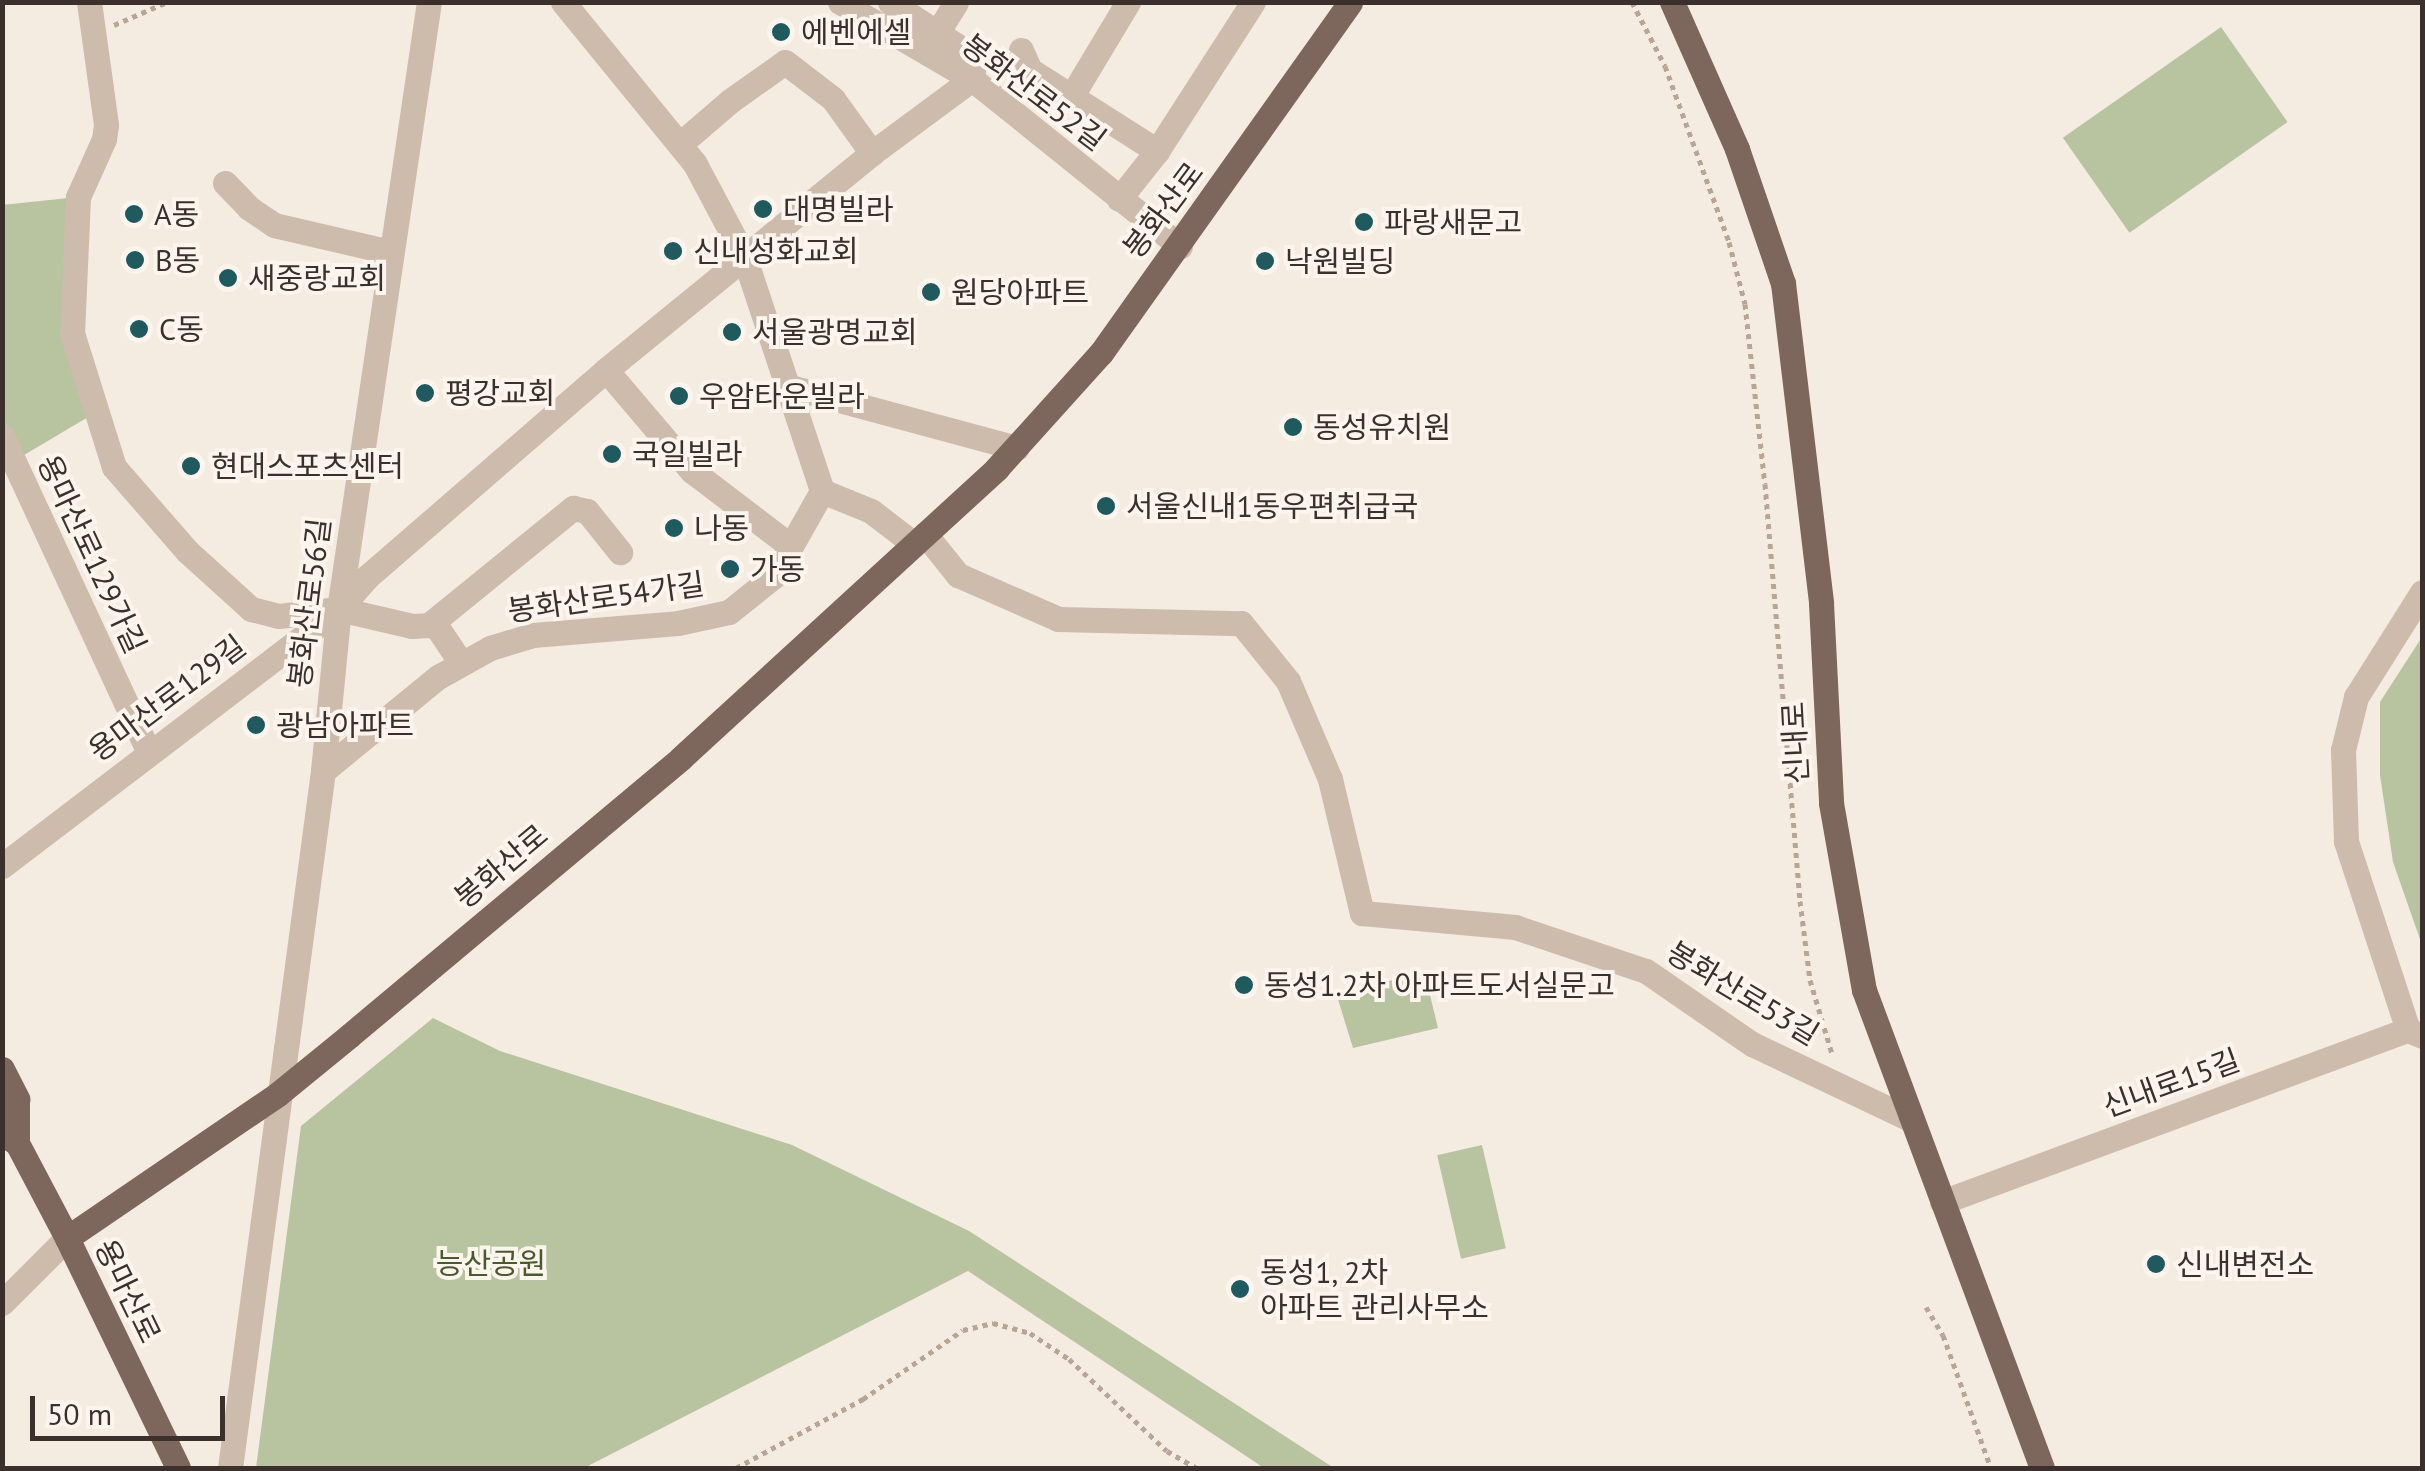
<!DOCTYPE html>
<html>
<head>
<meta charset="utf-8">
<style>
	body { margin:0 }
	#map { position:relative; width:2425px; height:1471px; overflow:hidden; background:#f4ebe1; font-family:"PT Sans","Noto Sans KR",sans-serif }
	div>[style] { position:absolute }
	.green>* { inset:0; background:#b8c4a0; transform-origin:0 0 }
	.path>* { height:5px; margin-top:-2.5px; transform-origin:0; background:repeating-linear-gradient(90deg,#b9a596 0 5px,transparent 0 10px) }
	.minor>* { height:25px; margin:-12.5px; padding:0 12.5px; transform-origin:12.5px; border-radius:12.5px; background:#cdbbac }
	.major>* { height:25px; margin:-12.5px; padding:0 12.5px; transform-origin:12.5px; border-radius:12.5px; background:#7d675c }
	.dots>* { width:28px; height:28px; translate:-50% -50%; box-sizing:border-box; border:5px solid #fbf5ee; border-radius:50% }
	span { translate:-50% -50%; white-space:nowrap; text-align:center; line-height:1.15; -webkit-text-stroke:8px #fbf5ee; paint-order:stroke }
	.poi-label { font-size:30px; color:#3b302b }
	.left { translate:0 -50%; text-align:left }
	.street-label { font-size:30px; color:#3b302b }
	.park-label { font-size:30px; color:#4a5a2e }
	.frame { position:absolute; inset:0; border:5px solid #3b302b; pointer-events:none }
	.scale { position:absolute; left:30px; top:1396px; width:195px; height:45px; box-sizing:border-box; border:5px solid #3b302b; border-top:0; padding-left:12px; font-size:30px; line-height:35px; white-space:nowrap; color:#3b302b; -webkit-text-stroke:8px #fbf5ee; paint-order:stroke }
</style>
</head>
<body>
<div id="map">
	<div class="green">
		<i style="left:2221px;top:27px;width:116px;height:193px;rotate:55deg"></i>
		<i style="clip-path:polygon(78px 197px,76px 328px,105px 407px,14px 461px,2px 436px,2px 205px)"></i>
		<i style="clip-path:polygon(2422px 637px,2422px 945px,2393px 862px,2380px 775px,2380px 702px)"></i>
		<i style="clip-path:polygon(1411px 976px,1415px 994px,1429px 991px,1438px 1028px,1353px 1048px,1336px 993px)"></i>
		<i style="clip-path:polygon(433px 1018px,500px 1051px,792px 1145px,969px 1231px,1334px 1468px,1264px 1468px,968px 1271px,584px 1468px,256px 1468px,301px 1126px)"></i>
		<i style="left:1482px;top:1145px;width:106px;height:46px;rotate:77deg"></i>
	</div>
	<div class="path">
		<i style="left:1632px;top:2px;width:72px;rotate:62.7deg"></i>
		<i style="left:1665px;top:66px;width:187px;rotate:70deg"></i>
		<i style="left:1729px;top:242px;width:64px;rotate:75.5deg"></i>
		<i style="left:1745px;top:304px;width:181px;rotate:83.7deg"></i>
		<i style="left:1765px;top:484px;width:418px;rotate:85.2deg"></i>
		<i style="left:1800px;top:901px;width:80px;rotate:82.8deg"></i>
		<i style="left:1810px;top:980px;width:77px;rotate:73.4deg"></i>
		<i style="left:114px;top:25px;width:58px;rotate:-23.5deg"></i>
		<i style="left:1926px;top:1307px;width:33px;rotate:59deg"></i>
		<i style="left:1943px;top:1335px;width:141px;rotate:70.2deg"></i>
		<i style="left:736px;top:1468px;width:145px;rotate:-28.5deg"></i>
		<i style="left:863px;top:1399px;width:121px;rotate:-34.6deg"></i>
		<i style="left:963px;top:1330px;width:31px;rotate:-13deg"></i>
		<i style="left:993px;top:1323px;width:38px;rotate:15deg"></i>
		<i style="left:1030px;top:1333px;width:47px;rotate:33.7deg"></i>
		<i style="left:1069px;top:1359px;width:134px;rotate:43.2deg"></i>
		<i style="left:1167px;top:1451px;width:34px;rotate:30deg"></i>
	</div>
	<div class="minor">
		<i style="left:89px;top:2px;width:124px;rotate:82.1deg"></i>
		<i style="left:106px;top:125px;width:14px;rotate:98deg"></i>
		<i style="left:104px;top:139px;width:64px;rotate:114.1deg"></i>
		<i style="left:78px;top:197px;width:136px;rotate:92.5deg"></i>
		<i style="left:72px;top:333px;width:140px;rotate:72.6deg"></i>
		<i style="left:114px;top:467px;width:111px;rotate:49deg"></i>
		<i style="left:187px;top:551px;width:86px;rotate:42.2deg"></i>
		<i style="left:251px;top:609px;width:29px;rotate:14deg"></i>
		<i style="left:279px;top:616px;width:60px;rotate:-6.7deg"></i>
		<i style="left:339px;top:609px;width:75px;rotate:13.1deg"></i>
		<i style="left:412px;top:626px;width:17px;rotate:-3deg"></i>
		<i style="left:429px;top:625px;width:8px;rotate:14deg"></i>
		<i style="left:437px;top:627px;width:43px;rotate:56.3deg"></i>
		<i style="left:563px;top:2px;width:209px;rotate:50.8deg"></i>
		<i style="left:695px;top:164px;width:104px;rotate:62deg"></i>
		<i style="left:744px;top:256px;width:248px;rotate:71.6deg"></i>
		<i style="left:822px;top:491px;width:53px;rotate:22.2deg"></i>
		<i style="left:871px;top:511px;width:54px;rotate:37.5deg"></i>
		<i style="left:840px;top:2px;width:153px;rotate:30.3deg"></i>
		<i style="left:972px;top:79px;width:267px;rotate:38.8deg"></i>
		<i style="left:937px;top:33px;width:36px;rotate:-58deg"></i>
		<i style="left:1021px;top:50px;width:22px;rotate:66deg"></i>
		<i style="left:1030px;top:70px;width:151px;rotate:32.5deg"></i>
		<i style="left:1071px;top:97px;width:111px;rotate:-59deg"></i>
		<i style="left:680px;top:144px;width:66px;rotate:-40.7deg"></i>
		<i style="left:730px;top:101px;width:67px;rotate:-35.3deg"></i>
		<i style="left:785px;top:62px;width:61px;rotate:37.6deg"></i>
		<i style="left:833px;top:99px;width:67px;rotate:54.2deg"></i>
		<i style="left:225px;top:183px;width:35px;rotate:46deg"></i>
		<i style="left:249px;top:208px;width:30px;rotate:34deg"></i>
		<i style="left:274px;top:225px;width:119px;rotate:13.1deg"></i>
		<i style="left:1119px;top:199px;width:61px;rotate:-51.6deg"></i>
		<i style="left:1157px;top:151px;width:177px;rotate:-57.2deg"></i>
		<i style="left:606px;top:370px;width:133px;rotate:49.6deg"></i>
		<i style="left:692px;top:471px;width:122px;rotate:37.3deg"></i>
		<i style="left:787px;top:386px;width:238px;rotate:15.1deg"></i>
		<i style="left:2px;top:436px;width:349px;rotate:65.1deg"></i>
		<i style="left:925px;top:534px;width:53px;rotate:51.2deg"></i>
		<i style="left:958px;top:575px;width:109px;rotate:23.7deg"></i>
		<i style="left:1058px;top:619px;width:183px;rotate:1.3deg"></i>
		<i style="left:1241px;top:623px;width:75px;rotate:51deg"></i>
		<i style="left:1288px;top:681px;width:107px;rotate:66.8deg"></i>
		<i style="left:1330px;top:779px;width:138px;rotate:76.6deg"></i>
		<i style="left:1362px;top:913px;width:154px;rotate:5.2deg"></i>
		<i style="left:1515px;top:927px;width:138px;rotate:18.6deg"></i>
		<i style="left:1646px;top:971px;width:129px;rotate:34.6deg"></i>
		<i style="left:1752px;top:1044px;width:177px;rotate:25.4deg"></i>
		<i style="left:429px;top:625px;width:186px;rotate:-39.1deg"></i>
		<i style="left:573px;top:508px;width:14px;rotate:12deg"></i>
		<i style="left:587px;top:511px;width:53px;rotate:51.2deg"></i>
		<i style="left:323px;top:771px;width:149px;rotate:-39.3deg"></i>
		<i style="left:438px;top:677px;width:60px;rotate:-29.1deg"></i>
		<i style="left:490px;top:648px;width:45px;rotate:-16.8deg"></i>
		<i style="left:533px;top:635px;width:145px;rotate:-4.7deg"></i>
		<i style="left:678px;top:623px;width:52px;rotate:-12.2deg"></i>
		<i style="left:729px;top:612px;width:58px;rotate:-38.7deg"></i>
		<i style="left:774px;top:576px;width:98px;rotate:-60.5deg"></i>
		<i style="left:2px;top:866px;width:424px;rotate:-37.3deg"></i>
		<i style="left:339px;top:609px;width:43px;rotate:-48.8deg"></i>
		<i style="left:367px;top:577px;width:316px;rotate:-40.9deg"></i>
		<i style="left:606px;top:370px;width:343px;rotate:-39.2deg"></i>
		<i style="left:872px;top:153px;width:124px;rotate:-36.5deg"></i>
		<i style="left:972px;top:79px;width:10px;rotate:-84deg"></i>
		<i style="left:973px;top:69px;width:23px;rotate:-119deg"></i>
		<i style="left:962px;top:49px;width:86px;rotate:-146.9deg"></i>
		<i style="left:2408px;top:1030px;width:199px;rotate:-108.2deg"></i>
		<i style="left:2346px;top:841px;width:91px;rotate:-91.9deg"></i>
		<i style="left:2343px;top:750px;width:55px;rotate:-76.2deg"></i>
		<i style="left:2356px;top:697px;width:124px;rotate:-57.8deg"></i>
		<i style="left:1942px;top:1202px;width:497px;rotate:-20.3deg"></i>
		<i style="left:2408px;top:1030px;width:15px;rotate:23deg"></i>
		<i style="left:2px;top:1303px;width:92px;rotate:-45deg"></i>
		<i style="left:230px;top:1468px;width:703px;rotate:-82.4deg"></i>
		<i style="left:323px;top:771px;width:163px;rotate:-84.4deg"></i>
		<i style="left:339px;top:609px;width:614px;rotate:-81.57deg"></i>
	</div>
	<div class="major">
		<i style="left:1672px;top:2px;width:161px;rotate:66.1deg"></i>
		<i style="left:1737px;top:149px;width:142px;rotate:71.1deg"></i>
		<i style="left:1783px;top:283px;width:322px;rotate:83.2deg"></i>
		<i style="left:1821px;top:603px;width:200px;rotate:87.1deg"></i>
		<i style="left:1831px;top:803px;width:190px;rotate:80deg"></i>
		<i style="left:1864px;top:990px;width:510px;rotate:69.58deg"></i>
		<i style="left:2px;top:1069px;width:34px;rotate:63deg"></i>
		<i style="left:17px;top:1099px;width:44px;rotate:90deg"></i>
		<i style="left:2px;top:1133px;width:18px;rotate:34deg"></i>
		<i style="left:17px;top:1143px;width:107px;rotate:62.2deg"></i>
		<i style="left:67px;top:1238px;width:255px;rotate:64.2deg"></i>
		<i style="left:67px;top:1238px;width:255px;rotate:-34.3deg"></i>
		<i style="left:278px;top:1094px;width:92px;rotate:-39.2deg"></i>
		<i style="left:349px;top:1036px;width:433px;rotate:-39.9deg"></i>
		<i style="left:681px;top:758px;width:429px;rotate:-42.5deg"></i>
		<i style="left:997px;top:468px;width:155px;rotate:-47.9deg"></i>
		<i style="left:1101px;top:353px;width:430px;rotate:-54.6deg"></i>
	</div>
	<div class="dots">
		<i style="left:781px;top:32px;background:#1f5a5e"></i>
		<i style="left:763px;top:209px;background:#1f5a5e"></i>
		<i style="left:134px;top:214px;background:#1f5a5e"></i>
		<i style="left:1364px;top:222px;background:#1f5a5e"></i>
		<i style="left:673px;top:251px;background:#1f5a5e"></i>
		<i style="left:135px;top:260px;background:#1f5a5e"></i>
		<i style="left:1265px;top:261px;background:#1f5a5e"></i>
		<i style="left:228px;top:278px;background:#1f5a5e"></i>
		<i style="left:931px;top:292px;background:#1f5a5e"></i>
		<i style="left:139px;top:329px;background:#1f5a5e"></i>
		<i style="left:732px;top:332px;background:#1f5a5e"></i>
		<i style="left:425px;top:393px;background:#1f5a5e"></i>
		<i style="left:679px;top:396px;background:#1f5a5e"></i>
		<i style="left:1293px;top:427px;background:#1f5a5e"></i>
		<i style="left:612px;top:454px;background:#1f5a5e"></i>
		<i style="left:191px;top:466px;background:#1f5a5e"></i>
		<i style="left:1106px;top:506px;background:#1f5a5e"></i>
		<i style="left:674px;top:528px;background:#1f5a5e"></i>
		<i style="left:730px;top:569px;background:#1f5a5e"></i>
		<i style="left:256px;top:725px;background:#1f5a5e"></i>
		<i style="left:1244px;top:985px;background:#1f5a5e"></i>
		<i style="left:2156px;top:1264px;background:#1f5a5e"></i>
		<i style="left:1240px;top:1289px;background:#1f5a5e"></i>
	</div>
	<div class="poi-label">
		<span class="left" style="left:801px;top:32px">에벤에셀</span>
		<span class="left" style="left:783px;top:209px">대명빌라</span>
		<span class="left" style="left:154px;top:214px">A동</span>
		<span class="left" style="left:1384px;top:222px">파랑새문고</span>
		<span class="left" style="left:693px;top:251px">신내성화교회</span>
		<span class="left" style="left:155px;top:260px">B동</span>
		<span class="left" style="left:1285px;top:261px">낙원빌딩</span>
		<span class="left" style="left:248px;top:278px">새중랑교회</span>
		<span class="left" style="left:951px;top:292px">원당아파트</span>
		<span class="left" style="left:159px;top:329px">C동</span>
		<span class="left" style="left:752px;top:332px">서울광명교회</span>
		<span class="left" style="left:445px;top:393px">평강교회</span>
		<span class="left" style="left:699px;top:396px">우암타운빌라</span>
		<span class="left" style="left:1313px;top:427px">동성유치원</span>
		<span class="left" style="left:632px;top:454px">국일빌라</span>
		<span class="left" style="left:211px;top:466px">현대스포츠센터</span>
		<span class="left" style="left:1126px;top:506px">서울신내1동우편취급국</span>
		<span class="left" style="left:694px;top:528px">나동</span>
		<span class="left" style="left:750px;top:569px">가동</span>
		<span class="left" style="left:276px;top:725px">광남아파트</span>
		<span class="left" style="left:1264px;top:985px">동성1.2차 아파트도서실문고</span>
		<span class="left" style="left:2176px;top:1264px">신내변전소</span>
		<span class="left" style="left:1260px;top:1289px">동성1, 2차<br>아파트 관리사무소</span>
	</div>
	<div class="street-label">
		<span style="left:1034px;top:92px;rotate:37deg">봉화산로52길</span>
		<span style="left:1163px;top:210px;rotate:-53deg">봉화산로</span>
		<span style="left:92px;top:554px;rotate:65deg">용마산로129가길</span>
		<span style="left:606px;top:597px;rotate:-8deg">봉화산로54가길</span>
		<span style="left:309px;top:603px;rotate:-83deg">봉화산로56길</span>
		<span style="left:167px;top:698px;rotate:-37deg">용마산로129길</span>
		<span style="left:1795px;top:743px;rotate:-93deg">신내로</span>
		<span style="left:501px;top:866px;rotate:-40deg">봉화산로</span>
		<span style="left:1743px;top:993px;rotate:31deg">봉화산로53길</span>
		<span style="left:2171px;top:1083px;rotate:-20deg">신내로15길</span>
		<span style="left:128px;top:1291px;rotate:64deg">용마산로</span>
	</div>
	<div class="park-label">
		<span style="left:491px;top:1263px">능산공원</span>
	</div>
	<div class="frame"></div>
	<div class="scale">50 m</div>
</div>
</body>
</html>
